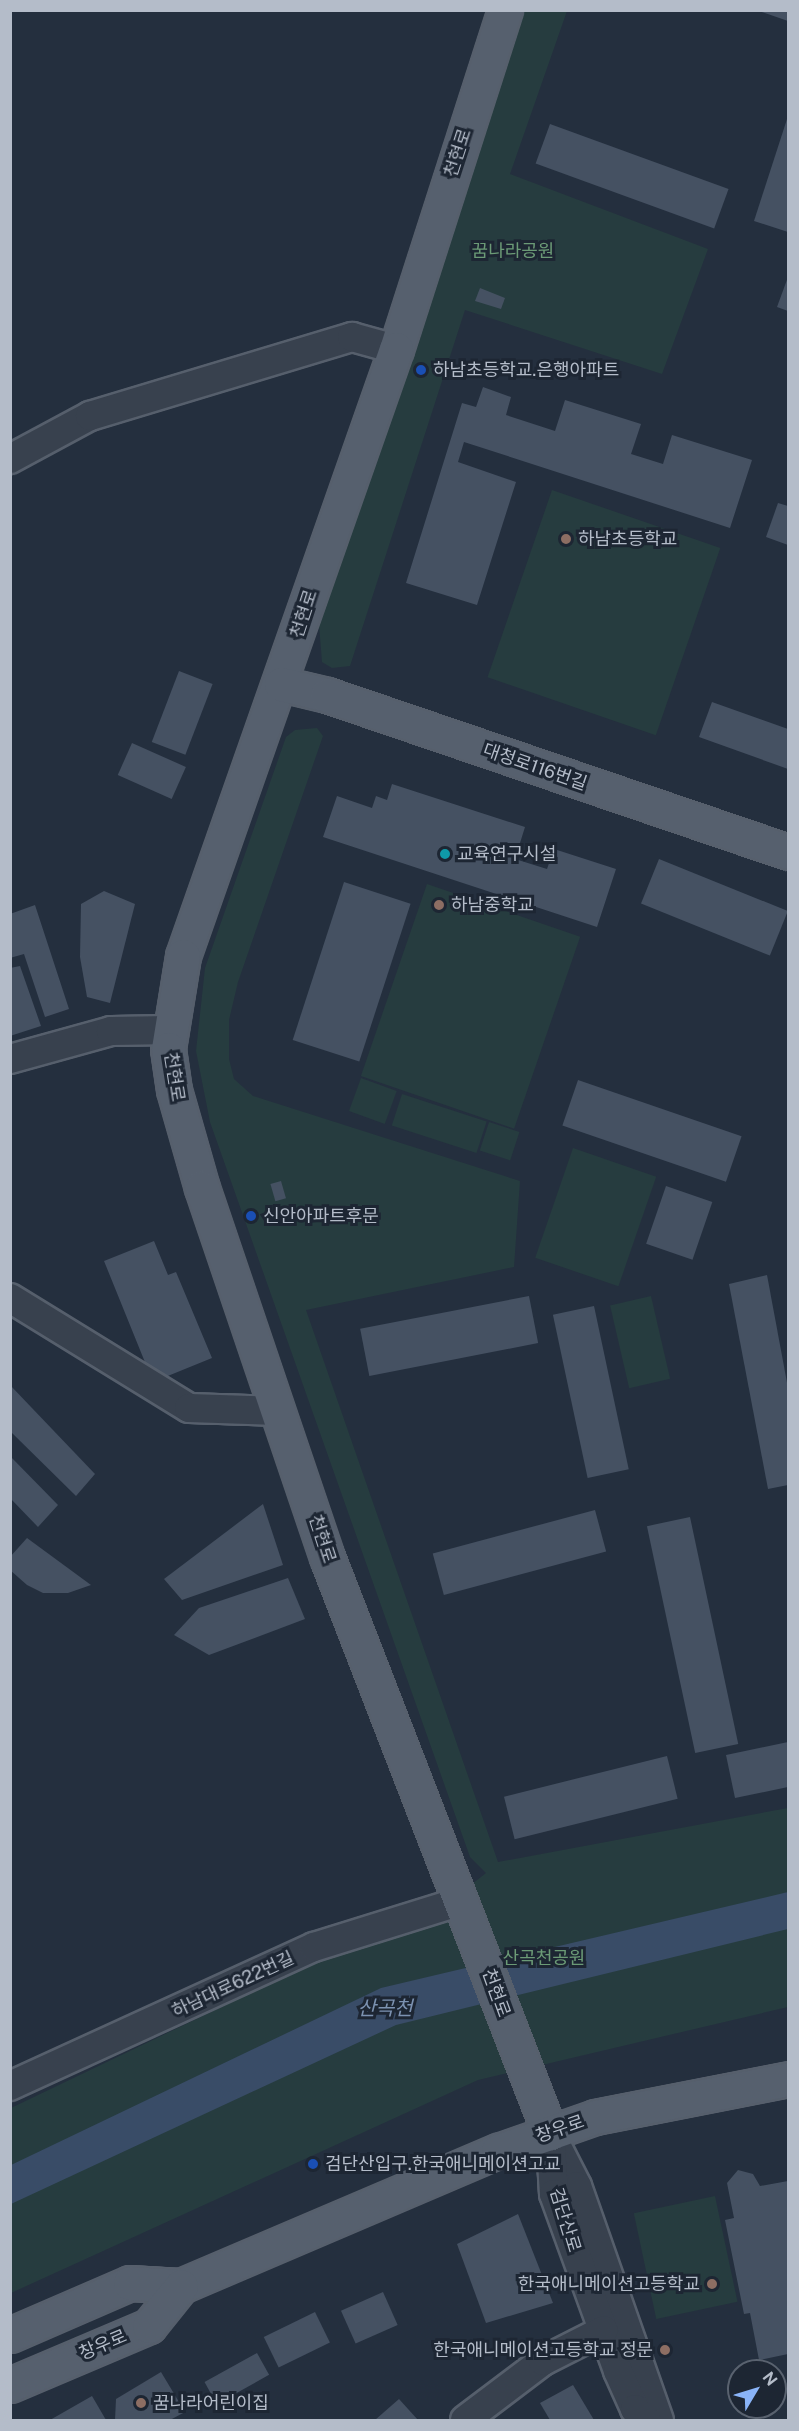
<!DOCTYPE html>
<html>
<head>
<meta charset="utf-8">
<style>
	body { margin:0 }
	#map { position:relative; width:799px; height:2431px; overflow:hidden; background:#242f3e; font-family:"Public Sans","Noto Sans KR",sans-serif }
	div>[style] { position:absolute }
	.green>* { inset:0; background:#263c3f; transform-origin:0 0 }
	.water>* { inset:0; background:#394c67 }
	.building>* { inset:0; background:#455162; transform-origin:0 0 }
	.roads { filter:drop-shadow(2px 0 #565f6c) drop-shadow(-2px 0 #565f6c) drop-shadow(0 2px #565f6c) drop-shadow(0 -2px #565f6c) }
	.minor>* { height:28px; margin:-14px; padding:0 14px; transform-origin:14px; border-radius:14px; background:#38414e }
	.major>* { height:33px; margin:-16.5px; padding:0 16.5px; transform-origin:16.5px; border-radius:16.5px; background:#56606e }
	.dots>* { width:16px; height:16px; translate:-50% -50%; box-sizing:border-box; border:3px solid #1d2633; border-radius:50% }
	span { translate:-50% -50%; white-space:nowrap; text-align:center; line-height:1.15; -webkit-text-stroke:6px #1d2633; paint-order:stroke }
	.street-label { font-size:18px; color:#b4bcc9 }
	.park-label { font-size:18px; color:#6b9a76 }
	.poi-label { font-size:18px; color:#b4bcc9 }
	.left { translate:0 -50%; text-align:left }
	.right { translate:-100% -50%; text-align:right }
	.water-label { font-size:20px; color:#7c92b1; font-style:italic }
	.frame { position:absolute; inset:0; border:12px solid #b4bcc9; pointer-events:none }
	.north { position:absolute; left:727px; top:2359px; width:60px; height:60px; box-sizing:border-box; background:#1d2633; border:2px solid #59626f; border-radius:50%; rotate:52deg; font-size:16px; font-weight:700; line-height:24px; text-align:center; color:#b4bcc9 }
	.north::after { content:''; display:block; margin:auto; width:21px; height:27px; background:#8ab4f8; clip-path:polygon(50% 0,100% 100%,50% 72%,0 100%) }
</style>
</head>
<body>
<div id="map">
	<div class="green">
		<i style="clip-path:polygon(516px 11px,567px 11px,510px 174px,708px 249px,662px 374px,465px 310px,350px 666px,332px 668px,322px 662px,319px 624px)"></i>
		<i style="left:552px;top:490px;width:178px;height:198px;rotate:19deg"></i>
		<i style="clip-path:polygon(317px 728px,323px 736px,238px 982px,229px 1020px,229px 1059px,234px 1079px,253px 1096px,520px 1181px,514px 1267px,306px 1310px,498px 1862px,788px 1808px,788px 2007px,478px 2080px,11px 2293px,11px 2108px,384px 1929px,430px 1917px,486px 1873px,470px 1857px,210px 1122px,196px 1051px,205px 968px,286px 737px,295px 730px)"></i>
		<i style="left:427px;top:884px;width:162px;height:203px;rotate:19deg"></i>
		<i style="left:361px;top:1078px;width:38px;height:35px;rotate:20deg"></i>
		<i style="left:402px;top:1094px;width:89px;height:33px;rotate:18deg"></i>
		<i style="left:489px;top:1122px;width:32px;height:30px;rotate:18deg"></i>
		<i style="left:573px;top:1148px;width:88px;height:116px;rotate:19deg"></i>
		<i style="left:651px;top:1296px;width:85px;height:42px;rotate:77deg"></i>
		<i style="left:715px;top:2196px;width:108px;height:83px;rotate:78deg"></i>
	</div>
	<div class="water">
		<i style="clip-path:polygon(788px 1892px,788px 1929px,396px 2025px,11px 2204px,11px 2165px,381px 1988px)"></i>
	</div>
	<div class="building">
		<i style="clip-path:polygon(759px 10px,788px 10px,788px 21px,759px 11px)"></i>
		<i style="clip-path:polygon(788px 116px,788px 232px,754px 221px)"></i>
		<i style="left:550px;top:124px;width:190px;height:42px;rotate:20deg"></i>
		<i style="clip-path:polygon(788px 277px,788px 311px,777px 307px)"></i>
		<i style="clip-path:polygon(480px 288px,505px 298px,501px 309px,475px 301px)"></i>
		<i style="clip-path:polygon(483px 387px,511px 397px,506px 415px,555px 431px,565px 400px,641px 424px,631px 454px,663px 464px,672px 435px,752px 460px,730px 528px,464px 442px,458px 462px,516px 482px,477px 605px,406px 583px,462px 403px,476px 407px)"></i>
		<i style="clip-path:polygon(778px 503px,788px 506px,788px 545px,766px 537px)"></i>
		<i style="left:179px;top:671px;width:36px;height:76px;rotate:21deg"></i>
		<i style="clip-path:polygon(712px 702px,788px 729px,788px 769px,699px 737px)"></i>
		<i style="left:132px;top:743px;width:59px;height:35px;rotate:24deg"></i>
		<i style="clip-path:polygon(392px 784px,525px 827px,515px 859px,547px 869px,554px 849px,616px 869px,597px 927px,323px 837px,337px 796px,372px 808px,376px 796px,387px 800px)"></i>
		<i style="left:659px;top:859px;width:139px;height:48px;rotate:22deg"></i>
		<i style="left:344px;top:882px;width:70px;height:166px;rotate:18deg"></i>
		<i style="clip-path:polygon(104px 891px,135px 904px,110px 1003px,87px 997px,80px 957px,81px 904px)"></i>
		<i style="clip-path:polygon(35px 905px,69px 1009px,45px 1017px,24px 954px,10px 958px,10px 914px)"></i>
		<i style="clip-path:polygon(20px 966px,41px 1026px,10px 1036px,10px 968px)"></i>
		<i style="left:578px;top:1080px;width:173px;height:48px;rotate:19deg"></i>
		<i style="left:281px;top:1181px;width:18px;height:11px;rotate:74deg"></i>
		<i style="left:666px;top:1186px;width:49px;height:61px;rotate:19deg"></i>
		<i style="clip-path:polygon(154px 1241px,168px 1275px,176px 1272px,212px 1358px,153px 1382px,104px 1261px)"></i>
		<i style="clip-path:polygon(767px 1275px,788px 1388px,788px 1485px,768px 1489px,729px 1284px)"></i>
		<i style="left:529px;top:1296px;width:48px;height:172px;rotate:79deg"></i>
		<i style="left:594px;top:1306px;width:167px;height:42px;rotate:78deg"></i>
		<i style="clip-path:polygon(10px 1385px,95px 1474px,76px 1496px,10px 1431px)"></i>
		<i style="clip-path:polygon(10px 1456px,58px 1505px,38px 1527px,10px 1498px)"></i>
		<i style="clip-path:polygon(263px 1504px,283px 1565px,182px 1600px,164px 1579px)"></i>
		<i style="left:595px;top:1510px;width:43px;height:168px;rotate:75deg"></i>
		<i style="left:690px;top:1517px;width:232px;height:44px;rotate:78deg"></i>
		<i style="clip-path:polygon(27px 1538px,91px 1585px,68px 1593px,43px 1593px,27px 1585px,10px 1570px,10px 1557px)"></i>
		<i style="clip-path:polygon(288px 1578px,305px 1619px,209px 1655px,174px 1635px,199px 1608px)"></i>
		<i style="clip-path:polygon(788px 1742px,788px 1787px,735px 1798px,726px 1755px)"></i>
		<i style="left:667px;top:1756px;width:44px;height:168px;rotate:76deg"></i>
		<i style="clip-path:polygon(738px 2170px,753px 2174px,760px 2186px,788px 2181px,788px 2354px,759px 2360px,750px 2313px,744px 2314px,725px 2220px,734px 2218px,727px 2183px)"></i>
		<i style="clip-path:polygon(518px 2214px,553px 2303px,486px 2323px,457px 2244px)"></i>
		<i style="left:383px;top:2292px;width:36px;height:46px;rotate:66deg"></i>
		<i style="left:315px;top:2312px;width:34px;height:57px;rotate:64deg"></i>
		<i style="left:257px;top:2353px;width:25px;height:60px;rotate:61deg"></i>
		<i style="clip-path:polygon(161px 2372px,185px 2412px,170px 2420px,115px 2420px,116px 2399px)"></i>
		<i style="clip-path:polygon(573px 2385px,594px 2420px,550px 2420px,540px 2403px)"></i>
		<i style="clip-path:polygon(92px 2396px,106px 2420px,50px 2420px)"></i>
		<i style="clip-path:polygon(399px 2399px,418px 2420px,375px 2420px)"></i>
	</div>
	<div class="roads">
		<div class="minor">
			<i style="left:10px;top:459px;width:91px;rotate:-28.3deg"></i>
			<i style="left:90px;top:416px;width:274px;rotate:-16.8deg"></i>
			<i style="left:352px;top:337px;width:46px;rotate:15.3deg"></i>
			<i style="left:10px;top:1059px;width:105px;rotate:-15.5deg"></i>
			<i style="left:111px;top:1031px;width:59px;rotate:-1deg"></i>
			<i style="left:10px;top:1298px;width:210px;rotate:31.6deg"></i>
			<i style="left:189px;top:1408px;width:90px;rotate:1.9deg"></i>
			<i style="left:10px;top:2086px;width:334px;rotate:-24.6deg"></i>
			<i style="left:314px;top:1947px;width:155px;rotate:-17.3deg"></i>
			<i style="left:550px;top:2133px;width:59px;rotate:63deg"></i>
			<i style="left:577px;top:2186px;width:248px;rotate:70.7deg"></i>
			<i style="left:551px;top:2144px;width:50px;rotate:86.6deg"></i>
			<i style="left:554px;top:2194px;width:188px;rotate:70.1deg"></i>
			<i style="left:618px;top:2371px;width:42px;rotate:65.9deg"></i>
			<i style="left:635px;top:2409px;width:16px;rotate:45deg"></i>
			<i style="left:465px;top:2420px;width:98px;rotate:-37.1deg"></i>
			<i style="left:543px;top:2361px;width:68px;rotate:-26.9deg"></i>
		</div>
		<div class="major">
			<i style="left:505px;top:10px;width:356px;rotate:107.8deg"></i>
			<i style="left:396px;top:349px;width:643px;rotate:109.34deg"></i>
			<i style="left:183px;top:956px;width:94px;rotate:99.2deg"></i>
			<i style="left:168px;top:1049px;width:41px;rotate:81.7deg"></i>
			<i style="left:174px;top:1090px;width:102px;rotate:74.1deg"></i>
			<i style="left:202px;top:1188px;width:390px;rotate:71.3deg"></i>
			<i style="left:327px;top:1557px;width:618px;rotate:68.84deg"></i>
			<i style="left:281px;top:684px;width:47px;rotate:13.4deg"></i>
			<i style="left:327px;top:695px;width:487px;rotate:18.8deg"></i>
			<i style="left:10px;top:2335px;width:131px;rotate:-23.4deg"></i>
			<i style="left:130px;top:2283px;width:51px;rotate:3.4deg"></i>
			<i style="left:181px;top:2286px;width:345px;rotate:-23.1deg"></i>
			<i style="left:498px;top:2151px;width:103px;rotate:-19.3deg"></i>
			<i style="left:595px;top:2117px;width:197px;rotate:-11.1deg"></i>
			<i style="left:10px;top:2385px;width:151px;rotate:-23deg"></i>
			<i style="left:149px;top:2326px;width:51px;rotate:-51.3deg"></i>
		</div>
	</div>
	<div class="dots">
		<i style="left:421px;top:370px;background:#1a4fb4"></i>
		<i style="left:566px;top:539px;background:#8d6e63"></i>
		<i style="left:445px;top:854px;background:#0f9aa8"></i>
		<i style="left:439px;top:905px;background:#8d6e63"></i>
		<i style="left:251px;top:1216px;background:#1a4fb4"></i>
		<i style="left:313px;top:2164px;background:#1a4fb4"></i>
		<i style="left:712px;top:2284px;background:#8d6e63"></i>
		<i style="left:665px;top:2350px;background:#8d6e63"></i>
		<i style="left:141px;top:2403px;background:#8d6e63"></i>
	</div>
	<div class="street-label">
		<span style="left:458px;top:153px;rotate:-72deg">천현로</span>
		<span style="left:304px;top:614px;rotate:-72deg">천현로</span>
		<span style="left:535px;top:767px;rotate:19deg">대청로116번길</span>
		<span style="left:174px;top:1077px;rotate:81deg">천현로</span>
		<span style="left:322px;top:1539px;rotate:72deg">천현로</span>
		<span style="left:233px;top:1985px;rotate:-25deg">하남대로622번길</span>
		<span style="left:496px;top:1993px;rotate:70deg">천현로</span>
		<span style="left:560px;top:2129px;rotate:-19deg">창우로</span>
		<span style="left:565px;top:2220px;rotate:73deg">검단산로</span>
		<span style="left:103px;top:2345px;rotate:-23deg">창우로</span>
	</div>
	<div class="park-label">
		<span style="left:513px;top:251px">꿈나라공원</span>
		<span style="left:544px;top:1958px">산곡천공원</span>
	</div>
	<div class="poi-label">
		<span class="left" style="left:433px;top:370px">하남초등학교.은행아파트</span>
		<span class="left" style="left:578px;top:539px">하남초등학교</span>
		<span class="left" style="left:457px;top:854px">교육연구시설</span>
		<span class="left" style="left:451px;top:905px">하남중학교</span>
		<span class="left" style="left:263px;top:1216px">신안아파트후문</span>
		<span class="left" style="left:325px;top:2164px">검단산입구.한국애니메이션고교</span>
		<span class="right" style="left:700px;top:2284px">한국애니메이션고등학교</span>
		<span class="right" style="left:653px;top:2350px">한국애니메이션고등학교 정문</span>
		<span class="left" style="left:153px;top:2403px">꿈나라어린이집</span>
	</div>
	<div class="water-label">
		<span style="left:385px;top:2008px">산곡천</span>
	</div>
	<div class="frame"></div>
	<div class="north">N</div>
</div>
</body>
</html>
